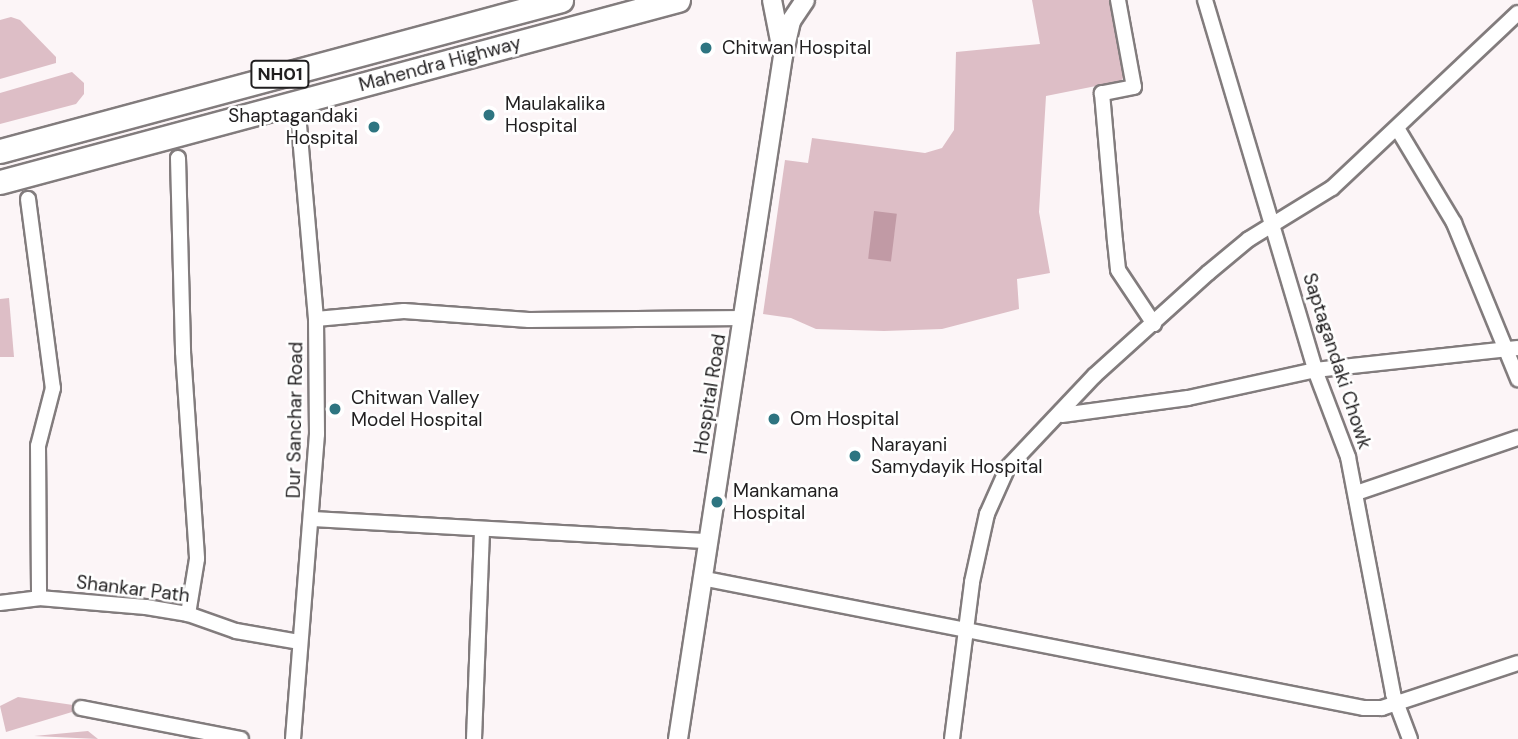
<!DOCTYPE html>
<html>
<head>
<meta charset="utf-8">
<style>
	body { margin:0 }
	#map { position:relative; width:1518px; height:739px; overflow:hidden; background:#fcf5f7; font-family:"DM Sans",sans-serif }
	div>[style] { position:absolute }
	.green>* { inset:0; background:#ddbec6 }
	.water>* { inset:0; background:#c19aa5; transform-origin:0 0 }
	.roads { filter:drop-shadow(2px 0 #827c7d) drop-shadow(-2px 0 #827c7d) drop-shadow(0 2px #827c7d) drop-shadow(0 -2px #827c7d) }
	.minor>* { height:14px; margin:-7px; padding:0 7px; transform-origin:7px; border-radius:7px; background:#fff }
	.tertiary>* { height:18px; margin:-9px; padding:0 9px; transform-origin:9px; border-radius:9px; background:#fff }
	.trunk>* { height:23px; margin:-11.5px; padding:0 11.5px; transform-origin:11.5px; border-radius:11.5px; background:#fff }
	.dots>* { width:19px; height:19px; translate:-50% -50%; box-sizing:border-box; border:4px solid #fff; border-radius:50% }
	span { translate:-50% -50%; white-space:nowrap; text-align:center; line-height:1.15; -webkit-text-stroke:5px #fff; paint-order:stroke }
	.shield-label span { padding:2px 5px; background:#fff; border:2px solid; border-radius:5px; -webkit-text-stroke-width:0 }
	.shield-label { font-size:18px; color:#211f20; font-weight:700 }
	.poi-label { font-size:19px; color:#211f20 }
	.left { translate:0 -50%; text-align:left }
	.right { translate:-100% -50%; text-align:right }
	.street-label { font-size:19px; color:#211f20 }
</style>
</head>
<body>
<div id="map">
	<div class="green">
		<i style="clip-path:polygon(1032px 0,1112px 0,1125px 75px,1121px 81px,1046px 96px,1039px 212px,1050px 273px,1017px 279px,1019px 309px,942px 329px,884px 331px,816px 329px,791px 318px,763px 314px,785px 160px,808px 163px,812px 138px,925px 153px,942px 148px,954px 130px,956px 52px,1040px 44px)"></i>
		<i style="clip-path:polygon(11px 17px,20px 20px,56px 57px,56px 63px,0 79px,0 20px)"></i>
		<i style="clip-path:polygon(72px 72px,84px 83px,84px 94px,76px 104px,0 124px,0 93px)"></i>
		<i style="clip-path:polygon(9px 298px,14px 357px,0 357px,0 299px)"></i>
		<i style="clip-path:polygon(18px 697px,73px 705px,72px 712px,6px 732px,0 706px)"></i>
		<i style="clip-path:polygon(88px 731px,98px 739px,34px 736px)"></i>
	</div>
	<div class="water">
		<i style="left:874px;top:211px;width:23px;height:48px;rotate:7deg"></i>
	</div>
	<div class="roads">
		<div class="minor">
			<i style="left:1118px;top:0;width:88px;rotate:79.6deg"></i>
			<i style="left:1134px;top:87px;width:33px;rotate:169deg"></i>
			<i style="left:1102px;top:93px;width:149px;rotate:85deg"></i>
			<i style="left:1115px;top:241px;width:29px;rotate:84deg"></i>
			<i style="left:1118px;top:270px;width:65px;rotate:56.3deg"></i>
			<i style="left:1205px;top:0;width:386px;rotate:73.4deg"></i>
			<i style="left:1315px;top:370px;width:93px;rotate:69.2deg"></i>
			<i style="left:1348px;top:457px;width:241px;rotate:79.2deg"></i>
			<i style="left:1393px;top:694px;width:48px;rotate:69.3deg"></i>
			<i style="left:1397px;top:128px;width:111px;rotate:59deg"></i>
			<i style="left:1454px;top:223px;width:169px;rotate:67.7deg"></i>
			<i style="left:178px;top:158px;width:194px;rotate:88.5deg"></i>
			<i style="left:183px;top:352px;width:207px;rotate:86.1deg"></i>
			<i style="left:197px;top:559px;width:56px;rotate:99.3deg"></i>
			<i style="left:28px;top:199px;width:191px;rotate:82.5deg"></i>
			<i style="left:53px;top:388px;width:60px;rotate:104.5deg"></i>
			<i style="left:38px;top:446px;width:152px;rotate:89.6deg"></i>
			<i style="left:316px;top:319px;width:88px;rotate:-5.2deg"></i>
			<i style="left:404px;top:311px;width:125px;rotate:4.1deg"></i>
			<i style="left:529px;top:320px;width:215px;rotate:-0.5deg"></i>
			<i style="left:1062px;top:415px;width:127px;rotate:-7.7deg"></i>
			<i style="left:1188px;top:398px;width:130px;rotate:-12.4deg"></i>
			<i style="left:1315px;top:370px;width:204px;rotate:-6.2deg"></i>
			<i style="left:1356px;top:493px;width:171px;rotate:-18.8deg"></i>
			<i style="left:311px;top:519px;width:396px;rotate:3.2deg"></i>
			<i style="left:701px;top:578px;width:676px;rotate:11.09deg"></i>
			<i style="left:1364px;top:708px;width:18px"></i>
			<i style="left:1382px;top:708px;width:143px;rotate:-18.3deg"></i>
			<i style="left:0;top:603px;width:39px;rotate:-7deg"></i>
			<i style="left:39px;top:598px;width:107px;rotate:4.8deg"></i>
			<i style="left:146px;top:607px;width:43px;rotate:9.5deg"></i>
			<i style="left:188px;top:614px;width:51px;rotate:19.5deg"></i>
			<i style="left:236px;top:631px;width:65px;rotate:9.8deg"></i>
			<i style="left:81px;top:708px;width:163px;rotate:11deg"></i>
			<i style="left:293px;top:739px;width:306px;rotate:-85.5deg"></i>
			<i style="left:317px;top:434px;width:115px;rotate:-90.5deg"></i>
			<i style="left:316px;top:319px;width:218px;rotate:-95deg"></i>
			<i style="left:474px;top:739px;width:208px;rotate:-87.8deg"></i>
			<i style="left:952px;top:739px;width:158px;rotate:-82.7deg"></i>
			<i style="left:972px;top:582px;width:70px;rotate:-77.6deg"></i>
			<i style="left:987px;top:514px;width:51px;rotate:-65.9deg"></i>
			<i style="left:1008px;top:467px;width:125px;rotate:-46.6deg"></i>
			<i style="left:1094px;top:376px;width:154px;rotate:-42.1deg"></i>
			<i style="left:1208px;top:273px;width:53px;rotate:-39.7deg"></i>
			<i style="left:1249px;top:239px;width:97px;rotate:-31.6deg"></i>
			<i style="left:1332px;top:188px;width:255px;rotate:-43.3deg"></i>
		</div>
		<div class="tertiary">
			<i style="left:772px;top:0;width:47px;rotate:78.9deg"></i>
			<i style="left:678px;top:739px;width:691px;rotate:-81.26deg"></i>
			<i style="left:783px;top:56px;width:36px;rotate:-77deg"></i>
			<i style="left:791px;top:21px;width:25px;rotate:-56deg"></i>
		</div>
		<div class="trunk">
			<i style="left:0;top:151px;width:581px;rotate:-15.06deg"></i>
			<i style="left:0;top:182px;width:702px;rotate:-15.03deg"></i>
		</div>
	</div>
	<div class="dots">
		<i style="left:706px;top:48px;background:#2e7581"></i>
		<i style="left:489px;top:115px;background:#2e7581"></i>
		<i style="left:374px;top:127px;background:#2e7581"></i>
		<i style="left:335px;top:409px;background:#2e7581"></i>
		<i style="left:774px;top:419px;background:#2e7581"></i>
		<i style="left:855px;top:456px;background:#2e7581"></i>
		<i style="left:717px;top:502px;background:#2e7581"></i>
	</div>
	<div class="shield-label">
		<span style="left:280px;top:74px">NH01</span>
	</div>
	<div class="poi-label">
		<span class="left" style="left:722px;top:48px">Chitwan Hospital</span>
		<span class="left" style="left:505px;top:115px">Maulakalika<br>Hospital</span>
		<span class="right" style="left:358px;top:127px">Shaptagandaki<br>Hospital</span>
		<span class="left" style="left:351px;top:409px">Chitwan Valley<br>Model Hospital</span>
		<span class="left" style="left:790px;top:419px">Om Hospital</span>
		<span class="left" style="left:871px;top:456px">Narayani<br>Samydayik Hospital</span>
		<span class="left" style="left:733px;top:502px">Mankamana<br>Hospital</span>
	</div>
	<div class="street-label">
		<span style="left:440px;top:64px;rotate:-15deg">Mahendra Highway</span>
		<span style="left:1337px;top:361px;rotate:72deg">Saptagandaki Chowk</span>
		<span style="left:710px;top:394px;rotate:-81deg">Hospital Road</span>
		<span style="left:295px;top:420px;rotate:-89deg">Dur Sanchar Road</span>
		<span style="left:133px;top:589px;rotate:7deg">Shankar Path</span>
	</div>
</div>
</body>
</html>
